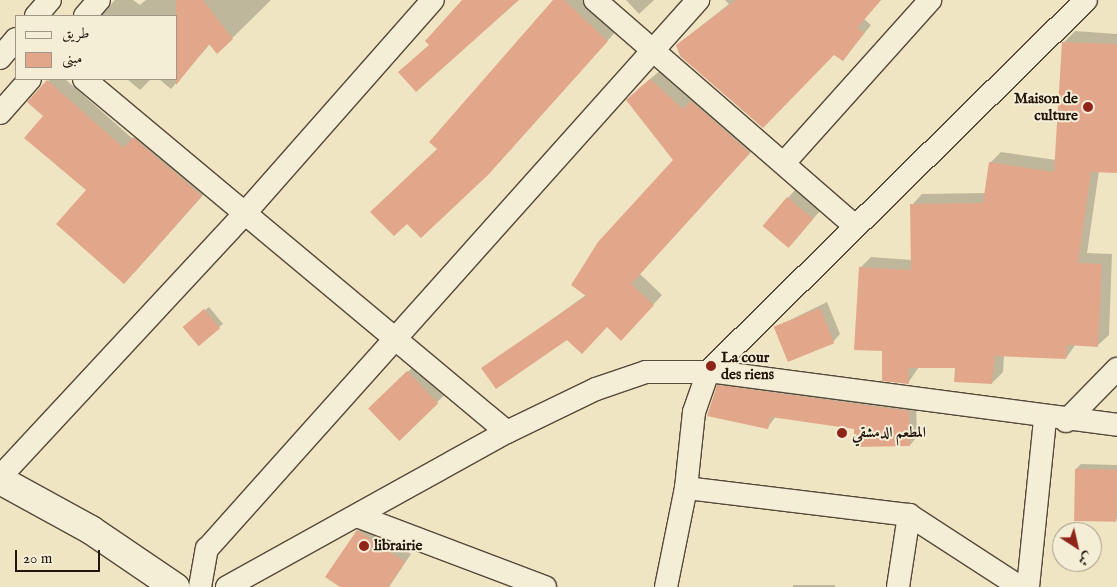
<!DOCTYPE html>
<html>
<head>
<meta charset="utf-8">
<style>
	body { margin:0 }
	#map { position:relative; width:1117px; height:587px; overflow:hidden; background:#efe5c2; font-family:"IM FELL English",Amiri,serif }
	div>[style] { position:absolute }
	.shadow>* { inset:0; background:#0003; transform-origin:0 0 }
	.building>* { inset:0; background:#e2a68b; transform-origin:0 0 }
	.roads { filter:drop-shadow(1px 0 #55493a) drop-shadow(-1px 0 #55493a) drop-shadow(0 1px #55493a) drop-shadow(0 -1px #55493a) }
	.street>* { height:22px; margin:-11px; padding:0 11px; transform-origin:11px; border-radius:11px; background:#f5eed7 }
	.secondary>* { height:28px; margin:-14px; padding:0 14px; transform-origin:14px; border-radius:14px; background:#f5eed7 }
	.dots>* { width:14px; height:14px; translate:-50% -50%; box-sizing:border-box; border:2px solid #f5eed7; border-radius:50% }
	span { translate:-50% -50%; white-space:nowrap; text-align:center; line-height:1.15; -webkit-text-stroke:4px #f5eed7; paint-order:stroke }
	.poi-label { font-size:15px; color:#22150c; font-weight:700 }
	.right { translate:-100% -50%; text-align:right }
	.left { translate:0 -50%; text-align:left }
	.legend { position:absolute; left:15px; top:15px; width:162px; height:65px; box-sizing:border-box; background:#f5eed7; border:1px solid #a19786; margin:0; padding:6px 9px; list-style:none; font-size:15px; color:#22150c }
	.legend li { display:flex; align-items:center; gap:10px; height:25px }
	.legend b { width:25px; border:1px solid #a19786 }
	.north { position:absolute; left:1052px; top:522px; width:50px; height:50px; box-sizing:border-box; background:#f5eed7; border:1px solid #a19786; border-radius:50%; rotate:145deg; font-size:14px; font-weight:700; line-height:20px; text-align:center; color:#22150c }
	.north::after { content:''; display:block; margin:auto; width:18px; height:22px; background:#8f2418; clip-path:polygon(50% 0,100% 100%,50% 72%,0 100%) }
	.scale { position:absolute; left:15px; top:550px; width:85px; height:22px; box-sizing:border-box; border:2px solid #22150c; border-top:0; padding-left:6px; font-size:15px; line-height:18px; white-space:nowrap; color:#22150c; -webkit-text-stroke:4px #f5eed7; paint-order:stroke }
</style>
</head>
<body>
<div id="map">
	<div class="shadow">
		<i style="clip-path:polygon(115px 0,133px 0,140px 5px,146px 0,271px 0,217px 53px,210px 44px,171px 89px,159px 79px,176px 79px,176px 16px,101px 16px)"></i>
		<i style="clip-path:polygon(555px 0,586px 0,618px 29px,499px 162px)"></i>
		<i style="clip-path:polygon(626px 0,654px 0,639px 14px)"></i>
		<i style="clip-path:polygon(725px 0,881px 0,864px 19px,871px 25px,843px 60px,834px 53px,677px 45px,729px 4px)"></i>
		<i style="clip-path:polygon(1075px 31px,1117px 34px,1117px 172px,1099px 171px,1087px 253px,1112px 254px,1109px 335px,1098px 345px,1076px 344px,1066px 358px,1004px 355px,1003px 372px,992px 383px,957px 367px,919px 367px,908px 383px,883px 350px,860px 268px,871px 257px,912px 260px,912px 205px,922px 194px,986px 193px,990px 163px,1001px 152px,1056px 160px,1064px 42px)"></i>
		<i style="clip-path:polygon(661px 70px,693px 100px,702px 92px,759px 143px,640px 274px,662px 295px,631px 329px,607px 326px,483px 369px,586px 295px,675px 160px,637px 90px)"></i>
		<i style="clip-path:polygon(50px 79px,65px 79px,133px 139px,144px 128px,211px 186px,134px 273px,45px 116px,29px 102px)"></i>
		<i style="clip-path:polygon(127px 79px,151px 79px,140px 90px)"></i>
		<i style="clip-path:polygon(795px 190px,820px 211px,796px 239px,764px 225px)"></i>
		<i style="clip-path:polygon(827px 302px,840px 334px,833px 342px,776px 327px)"></i>
		<i style="clip-path:polygon(209px 307px,223px 324px,219px 327px,188px 324px)"></i>
		<i style="left:415px;top:365px;width:42px;height:63px;rotate:46deg"></i>
		<i style="clip-path:polygon(726px 379px,916px 404px,917px 437px,910px 445px,855px 428px,776px 416px,768px 427px,718px 386px)"></i>
		<i style="clip-path:polygon(1081px 464px,1117px 465px,1117px 520px,1076px 469px)"></i>
		<i style="clip-path:polygon(366px 524px,411px 554px,389px 587px,342px 587px,358px 531px)"></i>
		<i style="left:793px;top:585px;width:42px;height:3px"></i>
	</div>
	<div class="building">
		<i style="clip-path:polygon(176px 0,203px 0,233px 39px,217px 54px,209px 44px,176px 85px)"></i>
		<i style="clip-path:polygon(462px 0,519px 0,416px 92px,398px 72px,429px 45px,425px 41px)"></i>
		<i style="clip-path:polygon(553px 0,564px 0,608px 41px,488px 175px,421px 238px,407px 224px,394px 236px,370px 212px,437px 149px,429px 142px)"></i>
		<i style="clip-path:polygon(736px 0,881px 0,857px 28px,864px 33px,843px 61px,834px 55px,763px 128px,680px 56px,676px 45px)"></i>
		<i style="clip-path:polygon(1062px 42px,1117px 44px,1117px 173px,1091px 172px,1078px 263px,1102px 264px,1098px 347px,1067px 345px,1066px 359px,995px 356px,992px 384px,954px 382px,955px 368px,908px 368px,909px 384px,882px 381px,882px 351px,854px 350px,859px 267px,911px 270px,910px 204px,983px 203px,989px 162px,1054px 172px)"></i>
		<i style="clip-path:polygon(650px 79px,683px 109px,691px 101px,750px 153px,631px 284px,654px 305px,621px 341px,607px 327px,582px 354px,567px 340px,496px 389px,481px 368px,586px 296px,571px 285px,598px 242px,673px 160px,626px 100px)"></i>
		<i style="clip-path:polygon(47px 80px,124px 148px,133px 137px,202px 196px,124px 284px,56px 224px,86px 190px,24px 138px,43px 116px,27px 102px)"></i>
		<i style="left:787px;top:197px;width:34px;height:38px;rotate:40deg"></i>
		<i style="left:820px;top:308px;width:38px;height:50px;rotate:68deg"></i>
		<i style="left:204px;top:309px;width:25px;height:28px;rotate:50deg"></i>
		<i style="left:407px;top:371px;width:45px;height:54px;rotate:46deg"></i>
		<i style="clip-path:polygon(717px 385px,909px 411px,910px 446px,854px 447px,854px 429px,771px 417px,768px 429px,707px 416px)"></i>
		<i style="left:1075px;top:469px;width:42px;height:52px;rotate:1deg"></i>
		<i style="clip-path:polygon(357px 530px,405px 562px,388px 587px,340px 587px,325px 577px)"></i>
	</div>
	<div class="roads">
		<div class="street">
			<i style="left:595px;top:0;width:344px;rotate:41deg"></i>
			<i style="left:36px;top:16px;width:21px;rotate:-49deg"></i>
			<i style="left:85px;top:16px;width:21px;rotate:-49deg"></i>
			<i style="left:0;top:58px;width:25px;rotate:-50deg"></i>
			<i style="left:84px;top:79px;width:551px;rotate:39.85deg"></i>
			<i style="left:0;top:113px;width:45px;rotate:-48.6deg"></i>
			<i style="left:784px;top:163px;width:219px;rotate:-48.1deg"></i>
			<i style="left:1066px;top:421px;width:73px;rotate:-45.6deg"></i>
			<i style="left:0;top:477px;width:360px;rotate:-47.1deg"></i>
			<i style="left:245px;top:213px;width:284px;rotate:-48.6deg"></i>
			<i style="left:686px;top:488px;width:225px;rotate:6.9deg"></i>
			<i style="left:909px;top:515px;width:132px;rotate:33deg"></i>
			<i style="left:357px;top:516px;width:201px;rotate:20.7deg"></i>
			<i style="left:200px;top:587px;width:39px;rotate:-80deg"></i>
			<i style="left:207px;top:549px;width:737px;rotate:-48.19deg"></i>
			<i style="left:227px;top:587px;width:320px;rotate:-29deg"></i>
			<i style="left:507px;top:432px;width:99px;rotate:-25.8deg"></i>
			<i style="left:596px;top:389px;width:53px;rotate:-18.8deg"></i>
			<i style="left:646px;top:372px;width:70px"></i>
			<i style="left:716px;top:372px;width:404px;rotate:7.5deg"></i>
			<i style="left:666px;top:587px;width:101px;rotate:-78.6deg"></i>
			<i style="left:686px;top:488px;width:76px;rotate:-84deg"></i>
			<i style="left:694px;top:412px;width:42px;rotate:-70.7deg"></i>
			<i style="left:708px;top:372px;width:530px;rotate:-44.54deg"></i>
			<i style="left:898px;top:587px;width:73px;rotate:-81.3deg"></i>
			<i style="left:1028px;top:587px;width:169px;rotate:-84.2deg"></i>
		</div>
		<div class="secondary">
			<i style="left:0;top:480px;width:104px;rotate:28.8deg"></i>
			<i style="left:91px;top:530px;width:102px;rotate:34.2deg"></i>
		</div>
	</div>
	<div class="dots">
		<i style="left:1088px;top:107px;background:#8f2418"></i>
		<i style="left:711px;top:366px;background:#8f2418"></i>
		<i style="left:842px;top:433px;background:#8f2418"></i>
		<i style="left:364px;top:546px;background:#8f2418"></i>
	</div>
	<div class="poi-label">
		<span class="right" style="left:1078px;top:107px">Maison de<br>culture</span>
		<span class="left" style="left:721px;top:366px">La cour<br>des riens</span>
		<span class="left" style="left:852px;top:433px">المطعم الدمشقي</span>
		<span class="left" style="left:374px;top:546px">librairie</span>
	</div>
	<ul class="legend">
	<li><b style="height:6px;background:#f5eed7"></b>طريق</li>
	<li><b style="height:14px;background:#e2a68b"></b>مبنى</li>
	</ul>
	<div class="north">ش</div>
	<div class="scale">20 m</div>
</div>
</body>
</html>
